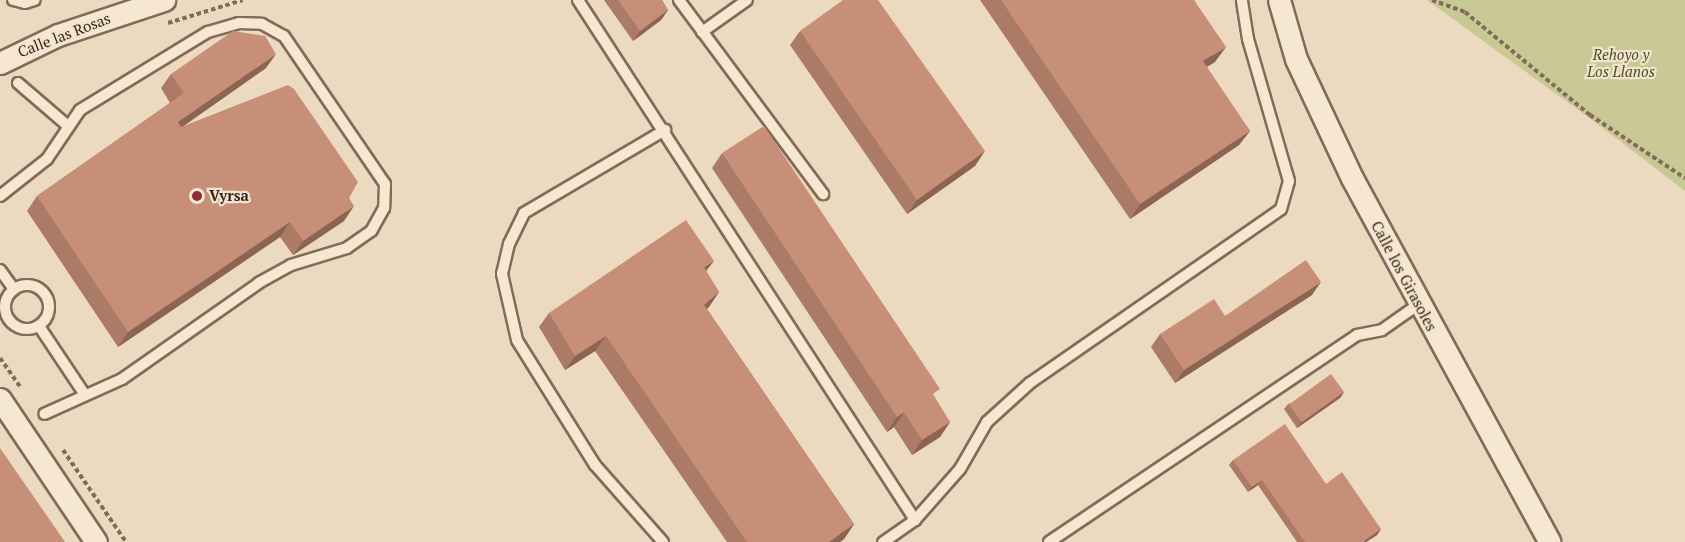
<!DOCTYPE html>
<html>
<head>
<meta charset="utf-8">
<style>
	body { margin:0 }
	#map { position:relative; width:1685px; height:542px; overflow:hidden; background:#ebd9c0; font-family:"PT Serif",serif }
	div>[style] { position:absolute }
	.green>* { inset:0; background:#c8c895 }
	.path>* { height:4px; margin-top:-2px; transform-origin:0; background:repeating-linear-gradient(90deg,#836a59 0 4.5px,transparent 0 7.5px) }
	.roads { filter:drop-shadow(2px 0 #836a59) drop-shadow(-2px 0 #836a59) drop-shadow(0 2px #836a59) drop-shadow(0 -2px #836a59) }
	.service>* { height:10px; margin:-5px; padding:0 5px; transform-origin:5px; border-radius:5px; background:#f6e7d2 }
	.service>.ring { margin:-5px; padding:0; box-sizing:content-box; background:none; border:10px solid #f6e7d2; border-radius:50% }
	.minor>* { height:21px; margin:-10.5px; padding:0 10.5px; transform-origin:10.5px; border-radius:10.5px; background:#f6e7d2 }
	.wall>* { inset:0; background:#ab7b66 }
	.shaded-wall>* { inset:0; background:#8b6453 }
	.building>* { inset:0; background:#c78f77; transform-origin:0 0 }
	.dots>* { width:16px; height:16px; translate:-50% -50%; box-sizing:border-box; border:3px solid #f3e4cf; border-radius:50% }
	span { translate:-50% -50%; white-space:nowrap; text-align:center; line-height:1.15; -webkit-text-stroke:4.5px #f3e4cf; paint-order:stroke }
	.street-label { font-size:15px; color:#33251d }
	.park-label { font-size:15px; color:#494f24; font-style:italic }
	.poi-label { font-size:15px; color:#33251d; font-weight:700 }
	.left { translate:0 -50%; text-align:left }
</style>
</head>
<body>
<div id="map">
	<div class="green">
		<i style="clip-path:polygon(1427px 0,1685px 0,1685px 191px,1607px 131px)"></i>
	</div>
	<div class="path">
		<i style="left:1432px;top:0;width:35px;rotate:20deg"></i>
		<i style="left:1465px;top:12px;width:162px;rotate:39.5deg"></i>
		<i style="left:1590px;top:115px;width:114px;rotate:33.6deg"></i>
		<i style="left:168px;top:23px;width:78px;rotate:-17deg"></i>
		<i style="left:0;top:358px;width:35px;rotate:55deg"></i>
		<i style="left:63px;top:450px;width:112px;rotate:55.6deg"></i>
	</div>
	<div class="roads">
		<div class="service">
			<i style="left:13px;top:0;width:12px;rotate:14deg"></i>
			<i style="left:25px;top:3px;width:10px;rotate:-17deg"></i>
			<i style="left:578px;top:0;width:620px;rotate:57.05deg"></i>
			<i style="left:915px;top:520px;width:39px;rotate:145deg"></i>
			<i style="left:679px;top:0;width:242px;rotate:53.4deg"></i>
			<i style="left:702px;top:32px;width:55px;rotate:-35.4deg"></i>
			<i style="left:18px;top:83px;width:66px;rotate:40.7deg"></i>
			<i style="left:0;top:196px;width:60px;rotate:-38.2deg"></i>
			<i style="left:47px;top:159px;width:59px;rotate:-56deg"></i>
			<i style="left:80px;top:110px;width:150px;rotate:-31.4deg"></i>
			<i style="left:208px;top:32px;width:32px;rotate:-16deg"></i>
			<i style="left:239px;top:23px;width:23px;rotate:2deg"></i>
			<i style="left:262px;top:24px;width:25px;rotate:29deg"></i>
			<i style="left:284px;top:36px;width:179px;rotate:55.7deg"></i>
			<i style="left:385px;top:184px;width:24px;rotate:92deg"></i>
			<i style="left:384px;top:208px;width:26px;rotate:119deg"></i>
			<i style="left:371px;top:231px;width:29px;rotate:145deg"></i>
			<i style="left:347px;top:248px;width:59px;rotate:163.1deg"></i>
			<i style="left:291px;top:265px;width:37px;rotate:151deg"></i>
			<i style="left:259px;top:283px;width:167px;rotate:145deg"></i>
			<i style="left:122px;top:379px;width:85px;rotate:155.8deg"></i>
			<i style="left:0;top:270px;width:24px;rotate:54deg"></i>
			<i class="ring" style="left:5px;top:285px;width:34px;height:34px"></i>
			<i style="left:39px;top:326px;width:83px;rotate:56.3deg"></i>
			<i style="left:915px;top:520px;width:68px;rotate:-48.6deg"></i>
			<i style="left:960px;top:469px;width:54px;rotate:-60.1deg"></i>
			<i style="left:987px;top:422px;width:58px;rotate:-42.2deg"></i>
			<i style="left:1030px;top:383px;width:305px;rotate:-34.7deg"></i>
			<i style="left:1281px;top:209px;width:29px;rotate:-74deg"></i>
			<i style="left:1289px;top:181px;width:148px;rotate:-106.1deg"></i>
			<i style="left:1248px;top:39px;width:39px;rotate:-99deg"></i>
			<i style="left:663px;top:542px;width:103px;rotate:-131.4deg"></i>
			<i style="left:595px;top:465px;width:147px;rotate:-122deg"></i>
			<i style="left:517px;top:340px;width:68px;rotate:-102.8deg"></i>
			<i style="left:502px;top:274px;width:31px;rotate:-77deg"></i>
			<i style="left:509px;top:244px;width:34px;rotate:-64deg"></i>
			<i style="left:524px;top:213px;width:164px;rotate:-30.5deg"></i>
			<i style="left:1049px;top:542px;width:371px;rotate:-33.9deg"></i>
			<i style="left:1357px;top:335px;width:25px;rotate:-11deg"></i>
			<i style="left:1382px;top:330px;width:45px;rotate:-35.1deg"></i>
		</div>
		<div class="minor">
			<i style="left:1279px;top:0;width:61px;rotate:73.9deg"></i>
			<i style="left:1296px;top:59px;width:132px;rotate:64.8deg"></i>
			<i style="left:1352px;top:178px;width:414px;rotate:61.5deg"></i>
			<i style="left:0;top:63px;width:64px;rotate:-25.8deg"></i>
			<i style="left:58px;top:35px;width:112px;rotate:-18.3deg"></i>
			<i style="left:0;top:399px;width:172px;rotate:56.1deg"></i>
		</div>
	</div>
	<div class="wall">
		<i style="clip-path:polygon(604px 0,662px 0,668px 10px,661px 20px,633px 41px)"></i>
		<i style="clip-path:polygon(980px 0,1194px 0,1215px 62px,1206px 67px,1250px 131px,1239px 145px,1130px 219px)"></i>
		<i style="clip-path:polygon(800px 31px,975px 166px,907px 214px,790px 45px)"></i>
		<i style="clip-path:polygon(266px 68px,183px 126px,349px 198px,344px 221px,293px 255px,280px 237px,118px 347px,27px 211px,37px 196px,170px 103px,161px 88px,171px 74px)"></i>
		<i style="clip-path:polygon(722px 153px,950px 422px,940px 437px,912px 455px,894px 427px,887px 432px,712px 168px)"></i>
		<i style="clip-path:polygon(706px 271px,719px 292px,707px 309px,854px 524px,844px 539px,840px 542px,727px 542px,595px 351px,565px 370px,539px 327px,549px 313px)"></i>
		<i style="clip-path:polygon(1312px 295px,1175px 383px,1151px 347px,1160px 334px,1225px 316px)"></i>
		<i style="clip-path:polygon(1344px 392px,1340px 398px,1297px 428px,1284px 409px,1288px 404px)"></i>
		<i style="clip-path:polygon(1233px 460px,1326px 484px,1381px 529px,1377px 535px,1366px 542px,1297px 542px,1258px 485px,1248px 492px,1229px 465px)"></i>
	</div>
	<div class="shaded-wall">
		<i style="clip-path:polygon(668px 10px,661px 20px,633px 41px,640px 31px)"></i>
		<i style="clip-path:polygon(1226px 47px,1215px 62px,1192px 76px,1203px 61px)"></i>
		<i style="clip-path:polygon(276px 54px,266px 68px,168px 137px,178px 122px)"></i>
		<i style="clip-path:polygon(1250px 131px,1239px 145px,1130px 219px,1140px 204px)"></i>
		<i style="clip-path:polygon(985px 151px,975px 166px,907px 214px,917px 200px)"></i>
		<i style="clip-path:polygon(354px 206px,344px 221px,293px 255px,303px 241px)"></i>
		<i style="clip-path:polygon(290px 222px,280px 237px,118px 347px,128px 332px)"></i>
		<i style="clip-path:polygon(714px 261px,703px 275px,704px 267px)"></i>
		<i style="clip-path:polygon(1321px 282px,1312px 295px,1175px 383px,1184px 370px)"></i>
		<i style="clip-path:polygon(719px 292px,709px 307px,694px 319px,704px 305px)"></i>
		<i style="clip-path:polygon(606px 336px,595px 351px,565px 370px,575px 356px)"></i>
		<i style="clip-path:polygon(1344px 392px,1340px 398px,1297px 428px,1301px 422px)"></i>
		<i style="clip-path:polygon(904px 412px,894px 427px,887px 432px,897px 417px)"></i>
		<i style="clip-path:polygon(950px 422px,940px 437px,912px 455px,922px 440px)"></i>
		<i style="clip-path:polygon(1262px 480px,1258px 485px,1248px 492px,1252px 487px)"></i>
		<i style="clip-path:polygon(854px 524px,844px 539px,840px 542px,829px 542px)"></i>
		<i style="clip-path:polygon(1381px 529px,1377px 535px,1366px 542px,1363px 542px)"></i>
	</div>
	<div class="building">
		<i style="clip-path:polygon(618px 0,662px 0,668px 10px,640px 31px)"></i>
		<i style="clip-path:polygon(843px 0,878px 0,985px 151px,917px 200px,800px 31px)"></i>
		<i style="clip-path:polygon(1001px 0,1194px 0,1226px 47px,1203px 61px,1250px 131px,1140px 204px)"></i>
		<i style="clip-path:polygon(233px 31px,265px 36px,276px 54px,178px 122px,181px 127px,288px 85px,294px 89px,358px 182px,349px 198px,354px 206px,303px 241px,290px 222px,128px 332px,37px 196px,184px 93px,171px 74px)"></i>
		<i style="clip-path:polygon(764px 126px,940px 389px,933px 394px,950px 422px,922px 440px,904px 412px,897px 417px,722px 153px)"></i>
		<i style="clip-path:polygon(686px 220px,714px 261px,704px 267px,719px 292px,704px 305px,854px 524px,829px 542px,747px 542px,606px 336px,575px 356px,549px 313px)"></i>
		<i style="clip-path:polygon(1306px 260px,1321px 282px,1184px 370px,1160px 334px,1214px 299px,1225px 316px)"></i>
		<i style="left:1331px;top:374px;width:22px;height:52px;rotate:54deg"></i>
		<i style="clip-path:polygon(1285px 424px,1326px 484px,1342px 472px,1381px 529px,1364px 541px,1365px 542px,1305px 542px,1262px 480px,1252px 487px,1233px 460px)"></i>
		<i style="clip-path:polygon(0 448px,65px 542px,0 542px)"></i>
	</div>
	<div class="dots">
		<i style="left:197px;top:196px;background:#8f2c39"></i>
	</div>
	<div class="street-label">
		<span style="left:64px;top:35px;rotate:-21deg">Calle las Rosas</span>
		<span style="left:1404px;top:276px;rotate:62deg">Calle los Girasoles</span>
	</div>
	<div class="park-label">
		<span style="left:1621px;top:63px">Rehoyo y<br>Los Llanos</span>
	</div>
	<div class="poi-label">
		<span class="left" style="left:209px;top:196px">Vyrsa</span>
	</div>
</div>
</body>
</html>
